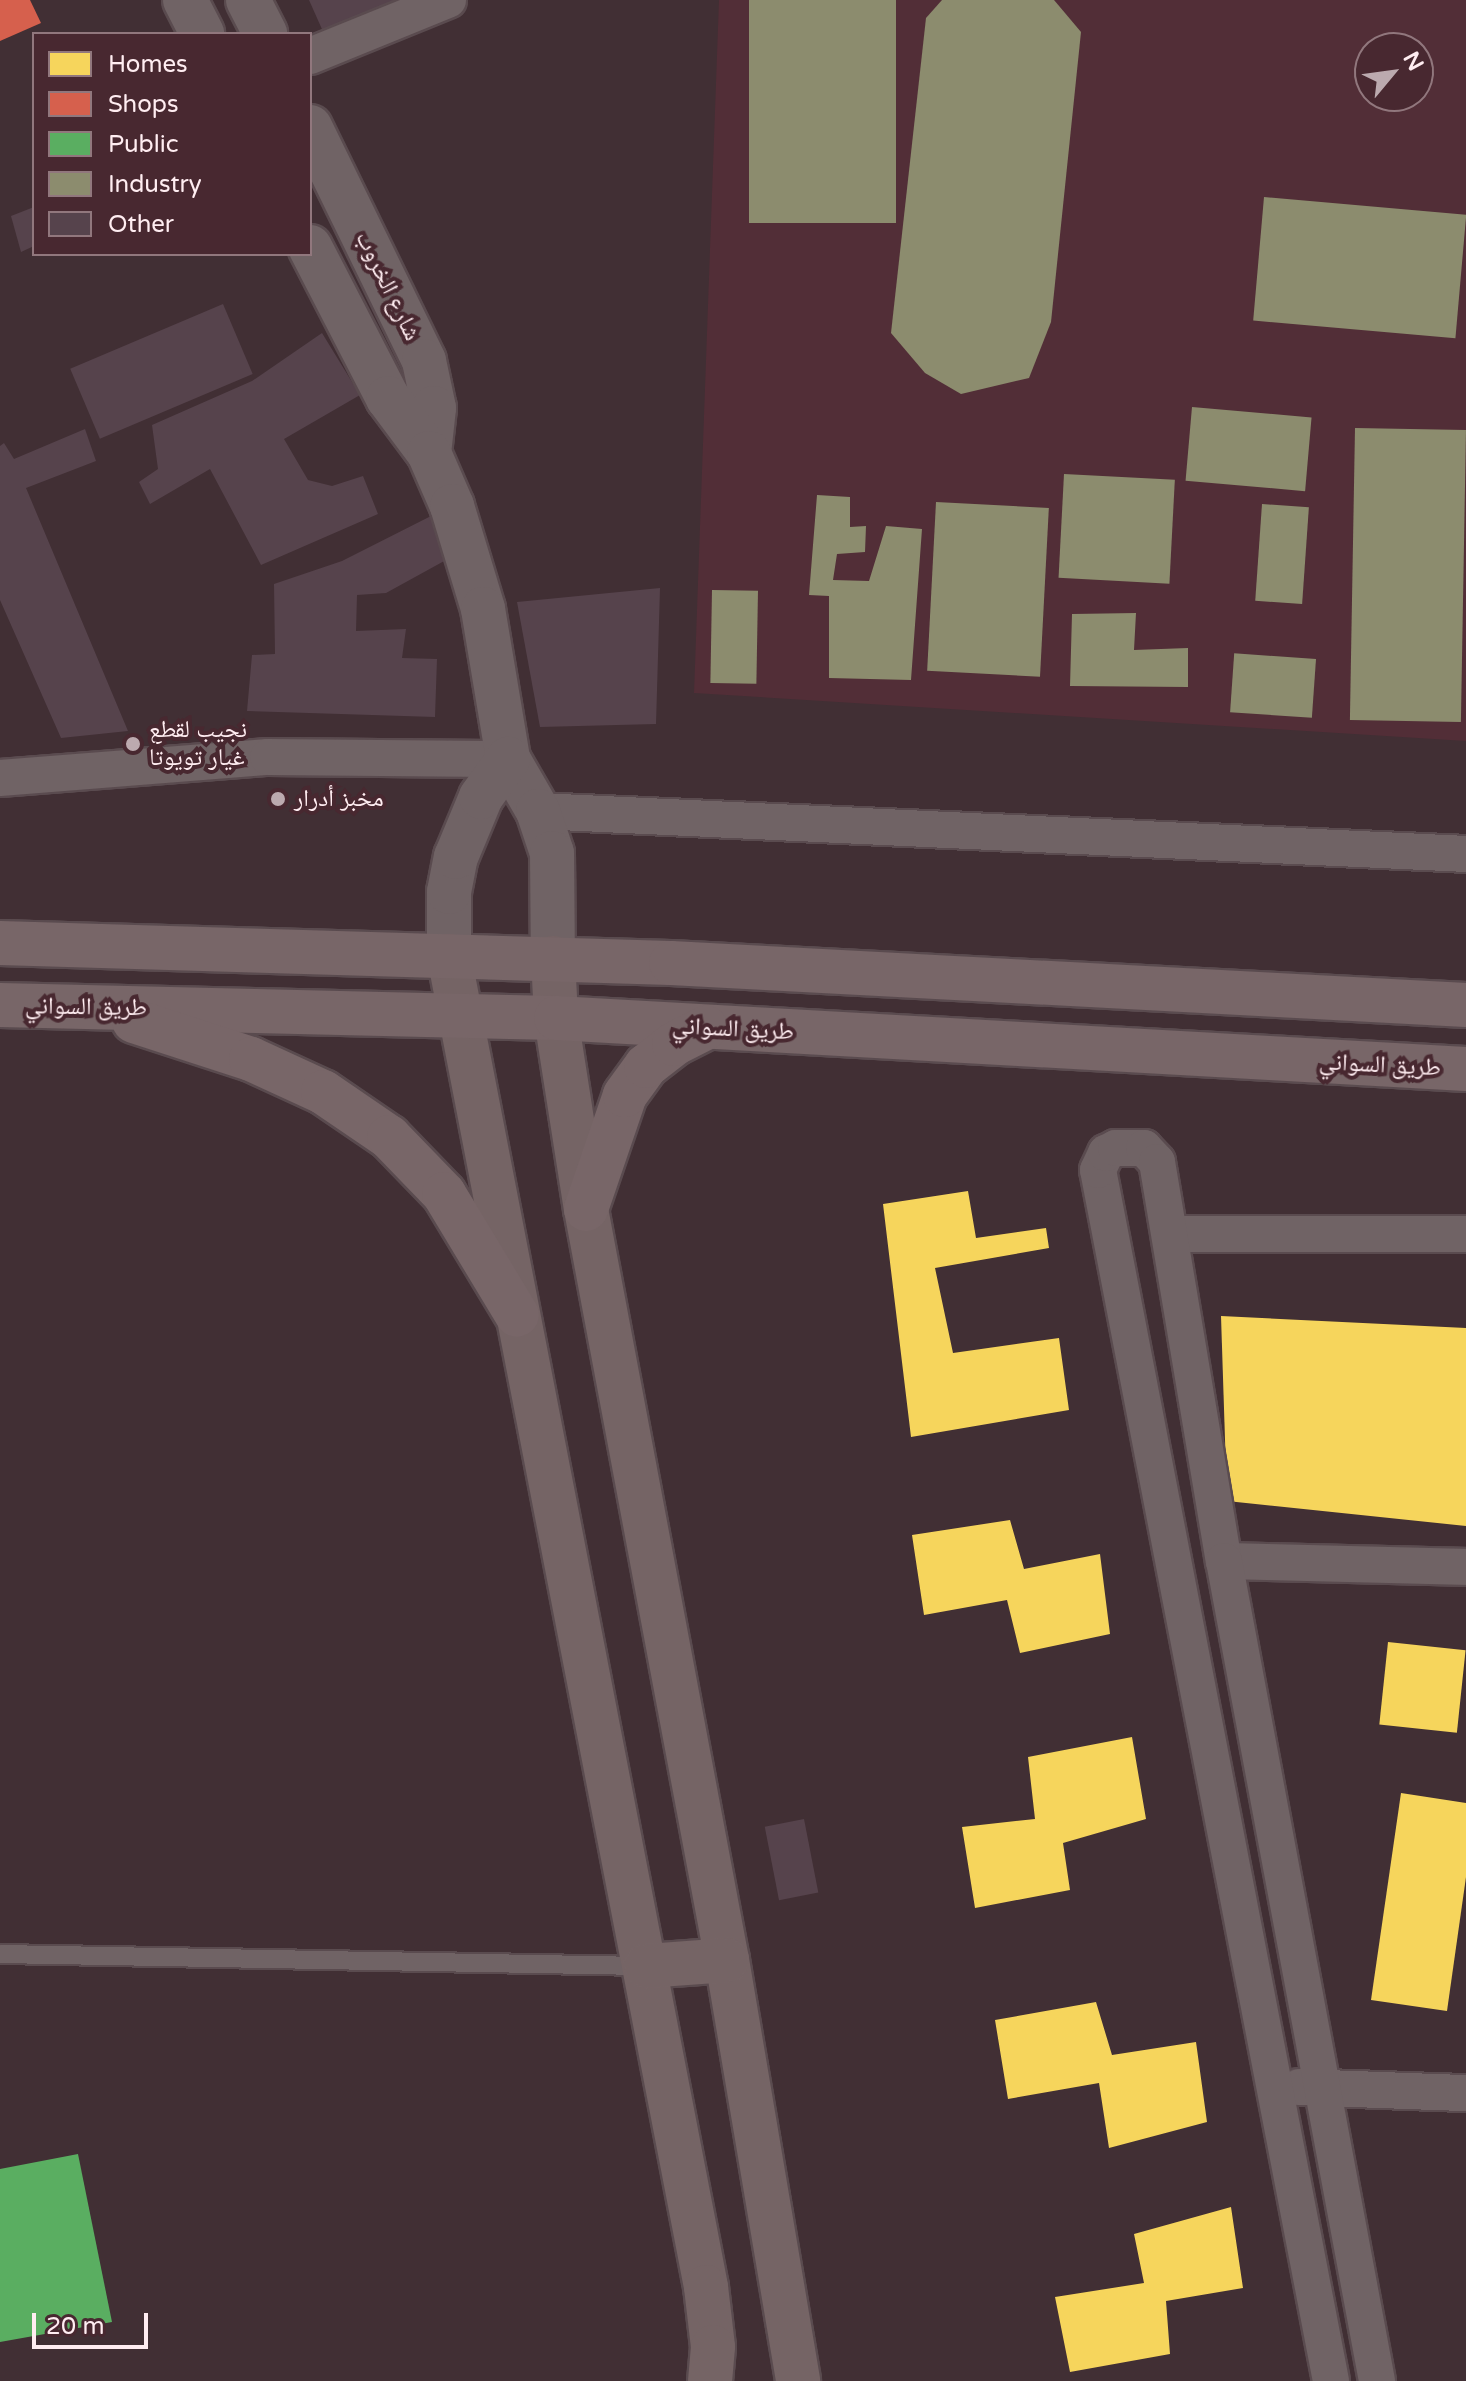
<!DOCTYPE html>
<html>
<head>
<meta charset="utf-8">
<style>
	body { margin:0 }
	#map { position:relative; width:1466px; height:2381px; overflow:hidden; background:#412f34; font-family:"Varela Round","Noto Naskh Arabic",sans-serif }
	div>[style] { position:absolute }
	.built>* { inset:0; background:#522e37 }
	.homes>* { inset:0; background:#f6d55c; transform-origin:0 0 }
	.shops>* { inset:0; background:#d6604d }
	.public>* { inset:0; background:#5aae61 }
	.industry>* { inset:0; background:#8c8c6e; transform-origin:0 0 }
	.building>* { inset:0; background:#56434c; transform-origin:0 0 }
	.roads { filter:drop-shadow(2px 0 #5a4b4f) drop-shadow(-2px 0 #5a4b4f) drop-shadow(0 2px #5a4b4f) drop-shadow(0 -2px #5a4b4f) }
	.service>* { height:18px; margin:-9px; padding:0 9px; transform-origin:9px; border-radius:9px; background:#706365 }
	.minor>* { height:36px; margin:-18px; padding:0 18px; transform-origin:18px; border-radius:18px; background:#706365 }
	.secondary>* { height:44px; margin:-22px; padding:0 22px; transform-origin:22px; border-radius:22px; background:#706365 }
	.primary>* { height:44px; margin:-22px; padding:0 22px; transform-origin:22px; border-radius:22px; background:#756465 }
	.trunk>* { height:44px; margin:-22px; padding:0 22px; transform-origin:22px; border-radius:22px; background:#786668 }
	.dots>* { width:22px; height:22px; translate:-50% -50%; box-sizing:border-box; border:4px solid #482830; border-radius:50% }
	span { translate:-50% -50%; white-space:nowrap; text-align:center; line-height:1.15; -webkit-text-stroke:8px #482830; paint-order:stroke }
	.street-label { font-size:24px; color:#ffedf1 }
	.poi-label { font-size:24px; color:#ffedf1 }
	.left { translate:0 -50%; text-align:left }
	.legend { position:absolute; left:32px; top:32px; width:280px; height:224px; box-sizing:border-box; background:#482830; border:2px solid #91777d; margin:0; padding:10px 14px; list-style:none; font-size:24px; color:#ffedf1 }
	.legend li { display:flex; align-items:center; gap:16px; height:40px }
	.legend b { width:40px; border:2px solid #91777d }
	.north { position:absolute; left:1354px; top:32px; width:80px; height:80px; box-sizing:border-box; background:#482830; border:2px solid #91777d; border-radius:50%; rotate:61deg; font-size:22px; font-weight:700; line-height:32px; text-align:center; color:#ffedf1 }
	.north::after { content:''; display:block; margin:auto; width:28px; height:36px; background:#bcaaaf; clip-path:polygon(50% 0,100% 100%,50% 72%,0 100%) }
	.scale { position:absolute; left:32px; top:2313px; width:116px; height:36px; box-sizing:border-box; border:4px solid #ffedf1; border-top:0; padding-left:10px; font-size:24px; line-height:28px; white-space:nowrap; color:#ffedf1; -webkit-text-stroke:6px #482830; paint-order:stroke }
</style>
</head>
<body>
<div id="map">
	<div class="built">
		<i style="clip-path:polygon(evenodd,719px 0,1466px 0,1466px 741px,694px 693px,719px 0,1370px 48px,1418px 48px,1418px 96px,1370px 96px,1370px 48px)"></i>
	</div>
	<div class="homes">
		<i style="clip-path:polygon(968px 1191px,976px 1238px,1046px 1228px,1049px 1248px,935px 1268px,953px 1353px,1059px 1338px,1069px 1410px,911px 1437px,883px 1204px)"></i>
		<i style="clip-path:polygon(1221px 1316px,1466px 1328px,1466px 1526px,1227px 1501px)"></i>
		<i style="clip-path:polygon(1010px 1520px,1024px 1569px,1100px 1554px,1110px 1634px,1020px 1653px,1007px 1600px,924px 1615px,912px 1535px)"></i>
		<i style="left:1388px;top:1642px;width:78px;height:83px;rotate:6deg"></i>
		<i style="clip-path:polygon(1132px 1737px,1146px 1819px,1063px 1843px,1070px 1890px,975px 1908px,962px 1827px,1035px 1819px,1028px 1757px)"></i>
		<i style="clip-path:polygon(1401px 1793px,1466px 1803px,1466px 1877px,1447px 2011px,1371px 2000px)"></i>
		<i style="clip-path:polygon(1096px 2002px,1112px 2055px,1196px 2042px,1207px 2122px,1109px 2148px,1099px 2083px,1008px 2099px,995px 2020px)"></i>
		<i style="clip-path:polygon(1231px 2207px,1243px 2288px,1166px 2301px,1170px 2354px,1070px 2372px,1055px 2297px,1144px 2283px,1134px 2234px)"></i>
	</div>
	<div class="shops">
		<i style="clip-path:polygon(0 0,30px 0,41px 23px,0 41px)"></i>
	</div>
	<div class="public">
		<i style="clip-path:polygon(78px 2154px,112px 2322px,0 2342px,0 2169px)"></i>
	</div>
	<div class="industry">
		<i style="left:749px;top:0;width:147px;height:223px"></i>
		<i style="clip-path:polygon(942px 0,1054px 0,1081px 32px,1051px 322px,1029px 378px,961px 394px,925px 373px,891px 333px,926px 18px)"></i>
		<i style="left:1264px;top:197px;width:203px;height:124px;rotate:5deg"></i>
		<i style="left:1192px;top:407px;width:120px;height:74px;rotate:5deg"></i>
		<i style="left:1355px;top:428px;width:111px;height:292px;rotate:1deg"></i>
		<i style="left:1064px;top:474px;width:111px;height:104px;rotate:3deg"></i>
		<i style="clip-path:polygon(817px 495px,850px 497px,850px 527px,866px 526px,865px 552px,837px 554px,833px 580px,869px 581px,886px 526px,922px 529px,911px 680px,829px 678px,829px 596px,809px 595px)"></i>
		<i style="left:936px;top:502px;width:113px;height:169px;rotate:3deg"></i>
		<i style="left:1262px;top:504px;width:47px;height:97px;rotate:4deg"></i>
		<i style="left:712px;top:590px;width:46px;height:93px;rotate:1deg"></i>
		<i style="clip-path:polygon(1136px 613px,1134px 650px,1188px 648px,1188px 687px,1070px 686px,1072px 614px)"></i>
		<i style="left:1316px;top:659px;width:59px;height:82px;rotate:94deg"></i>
	</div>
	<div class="building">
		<i style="clip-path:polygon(309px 0,407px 0,325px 36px)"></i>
		<i style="clip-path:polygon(34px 207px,34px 246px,21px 252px,11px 216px)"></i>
		<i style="left:223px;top:304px;width:76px;height:166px;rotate:67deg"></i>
		<i style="clip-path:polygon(322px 333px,360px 395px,284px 439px,308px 480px,332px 486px,363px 476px,378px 514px,261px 565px,210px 469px,150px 504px,139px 482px,158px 469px,152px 425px,252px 381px)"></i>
		<i style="clip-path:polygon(85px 429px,96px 461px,26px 488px,128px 731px,61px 738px,0 600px,0 446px,4px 443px,14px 459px)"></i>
		<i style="clip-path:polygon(431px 516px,446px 560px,386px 593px,357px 595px,356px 631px,406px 629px,402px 658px,437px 659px,435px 717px,247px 711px,252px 655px,275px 654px,274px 584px,342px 561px)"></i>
		<i style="clip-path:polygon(660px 588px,656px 724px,540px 727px,517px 602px)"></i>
		<i style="left:804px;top:1819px;width:75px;height:40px;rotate:79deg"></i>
	</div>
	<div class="roads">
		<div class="service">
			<i style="left:0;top:1954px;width:643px;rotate:1.07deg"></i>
		</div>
		<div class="minor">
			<i style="left:310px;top:56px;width:149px;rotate:-22.1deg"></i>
			<i style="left:0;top:778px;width:269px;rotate:-4.5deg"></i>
			<i style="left:268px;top:757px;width:240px;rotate:0.5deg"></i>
			<i style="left:538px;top:811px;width:929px;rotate:2.65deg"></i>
			<i style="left:1171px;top:1234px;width:295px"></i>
			<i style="left:1224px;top:1561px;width:242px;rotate:1.4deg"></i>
			<i style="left:1299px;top:2087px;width:167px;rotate:2.1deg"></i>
			<i style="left:1331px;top:2381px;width:1233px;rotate:-100.89deg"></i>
			<i style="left:1098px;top:1170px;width:19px;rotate:-65deg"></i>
			<i style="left:1106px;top:1153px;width:11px;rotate:-27deg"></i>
			<i style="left:1116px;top:1148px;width:28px"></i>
			<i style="left:1144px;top:1148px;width:19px;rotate:47deg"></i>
			<i style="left:1157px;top:1162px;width:405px;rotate:80.5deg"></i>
			<i style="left:1224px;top:1561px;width:834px;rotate:79.43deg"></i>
		</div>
		<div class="secondary">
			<i style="left:185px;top:0;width:38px;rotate:63deg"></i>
			<i style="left:248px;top:0;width:38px;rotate:63deg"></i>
			<i style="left:310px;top:127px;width:260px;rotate:64deg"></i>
			<i style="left:424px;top:361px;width:48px;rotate:78deg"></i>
			<i style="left:434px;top:408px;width:45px;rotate:96.3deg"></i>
			<i style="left:310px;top:247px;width:170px;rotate:62.7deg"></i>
			<i style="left:388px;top:398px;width:69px;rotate:53.3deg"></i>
			<i style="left:429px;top:453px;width:58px;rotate:66.5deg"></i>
			<i style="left:452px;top:506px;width:108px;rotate:73.2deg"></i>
			<i style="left:483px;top:609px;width:152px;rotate:80.5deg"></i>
			<i style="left:508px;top:759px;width:60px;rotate:60deg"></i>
			<i style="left:538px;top:811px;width:44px;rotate:71.6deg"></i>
			<i style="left:552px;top:853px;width:105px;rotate:89.5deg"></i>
			<i style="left:449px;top:956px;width:64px;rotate:-90deg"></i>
			<i style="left:449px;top:892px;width:36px;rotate:-79deg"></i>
			<i style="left:456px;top:857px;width:65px;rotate:-67.4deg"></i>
			<i style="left:481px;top:797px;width:47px;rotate:-54.6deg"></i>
		</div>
		<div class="primary">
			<i style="left:449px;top:956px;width:1356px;rotate:79.07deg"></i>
			<i style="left:706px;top:2287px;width:60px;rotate:83.3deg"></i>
			<i style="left:713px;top:2347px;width:34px;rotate:95deg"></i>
			<i style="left:553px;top:958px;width:60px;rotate:87.1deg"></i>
			<i style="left:556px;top:1018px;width:193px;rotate:81.1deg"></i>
			<i style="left:586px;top:1209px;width:764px;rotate:79.37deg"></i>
			<i style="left:727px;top:1960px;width:427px;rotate:80.4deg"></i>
			<i style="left:646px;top:1966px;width:81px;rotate:-4.2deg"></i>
		</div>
		<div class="trunk">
			<i style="left:0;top:943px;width:671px;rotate:1.71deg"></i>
			<i style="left:671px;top:963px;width:796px;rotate:3.02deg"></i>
			<i style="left:0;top:1005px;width:556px;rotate:1.34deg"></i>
			<i style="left:556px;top:1018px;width:911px;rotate:3.21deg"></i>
			<i style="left:134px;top:1021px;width:123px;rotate:18deg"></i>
			<i style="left:251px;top:1059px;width:79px;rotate:24.6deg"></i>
			<i style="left:323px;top:1092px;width:80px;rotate:34.3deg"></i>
			<i style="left:389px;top:1137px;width:79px;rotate:46deg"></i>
			<i style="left:444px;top:1194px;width:141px;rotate:58.9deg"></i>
			<i style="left:586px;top:1209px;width:120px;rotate:-71.1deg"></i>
			<i style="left:625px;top:1095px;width:36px;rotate:-54deg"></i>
			<i style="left:646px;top:1066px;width:36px;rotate:-38deg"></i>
			<i style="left:674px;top:1044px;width:36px;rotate:-27deg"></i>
		</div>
	</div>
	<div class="dots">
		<i style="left:133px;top:744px;background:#bcaaaf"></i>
		<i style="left:278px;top:799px;background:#bcaaaf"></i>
	</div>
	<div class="street-label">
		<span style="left:388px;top:286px;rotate:64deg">شارع الخروب</span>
		<span style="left:86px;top:1007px;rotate:1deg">طريق السواني</span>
		<span style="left:733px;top:1029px;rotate:3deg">طريق السواني</span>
		<span style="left:1380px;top:1065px;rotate:3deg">طريق السواني</span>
	</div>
	<div class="poi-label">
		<span class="left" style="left:149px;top:744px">نجيب لقطع<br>غيار تويوتا</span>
		<span class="left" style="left:294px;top:799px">مخبز أدرار</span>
	</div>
	<ul class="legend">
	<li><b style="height:22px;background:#f6d55c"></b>Homes</li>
	<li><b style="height:22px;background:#d6604d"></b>Shops</li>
	<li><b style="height:22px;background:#5aae61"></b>Public</li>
	<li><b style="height:22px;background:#8c8c6e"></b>Industry</li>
	<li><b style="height:22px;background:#56434c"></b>Other</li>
	</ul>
	<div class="north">N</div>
	<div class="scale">20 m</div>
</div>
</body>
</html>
